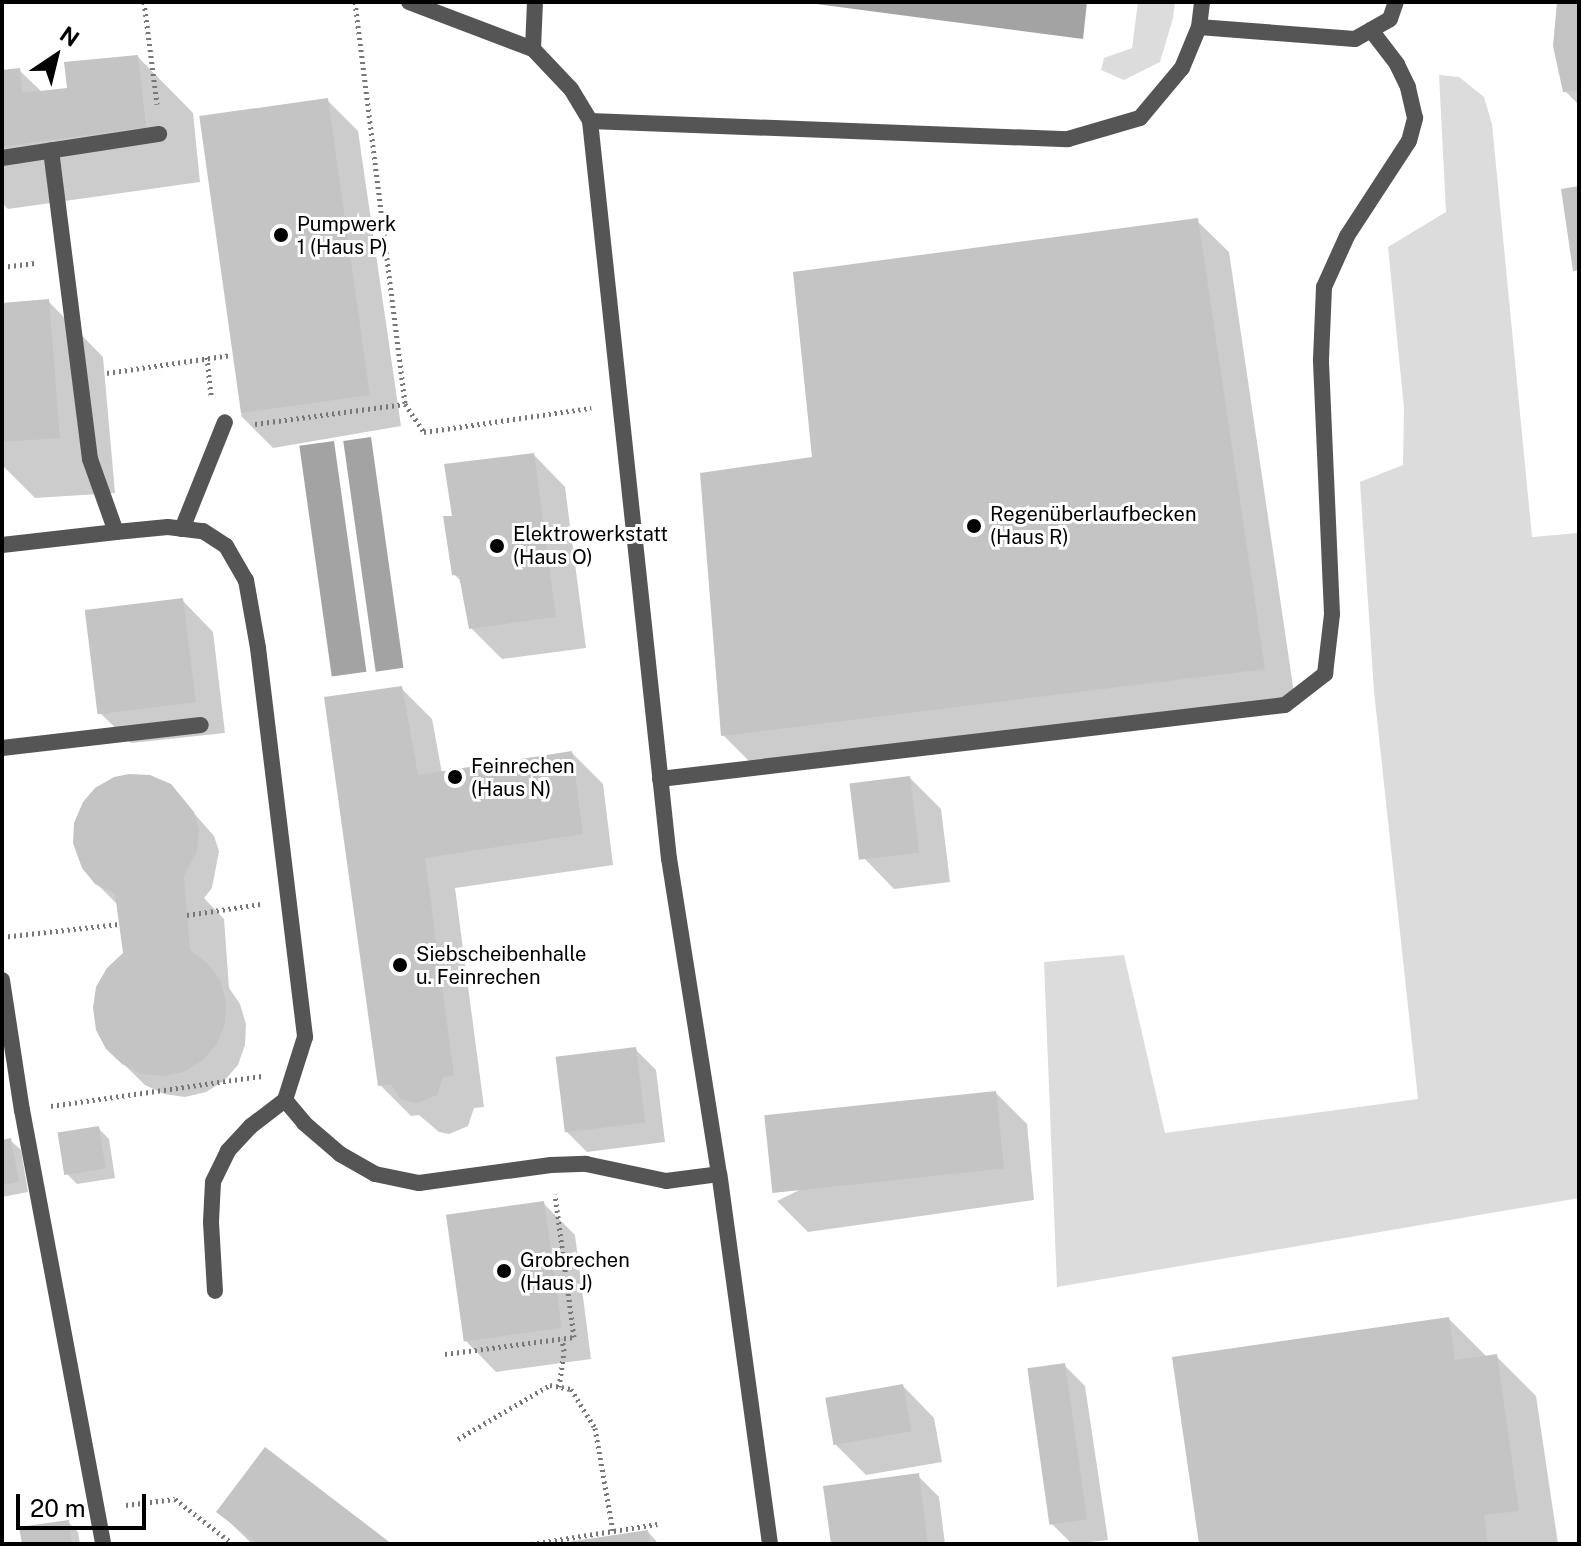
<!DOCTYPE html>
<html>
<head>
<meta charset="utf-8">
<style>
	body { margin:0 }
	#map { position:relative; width:1581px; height:1546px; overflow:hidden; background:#fff; font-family:"Public Sans",sans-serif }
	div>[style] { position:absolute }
	.green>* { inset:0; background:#dcdcdc }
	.water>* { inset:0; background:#a3a3a3; transform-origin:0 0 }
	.shadow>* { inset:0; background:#0003 }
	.building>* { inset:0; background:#c4c4c4; transform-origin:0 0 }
	.path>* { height:5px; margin-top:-2.5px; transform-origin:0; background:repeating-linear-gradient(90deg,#777 0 2px,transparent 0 6px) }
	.lane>* { height:16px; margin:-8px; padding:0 8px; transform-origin:8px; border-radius:8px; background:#555 }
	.dots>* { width:22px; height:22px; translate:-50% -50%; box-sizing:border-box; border:4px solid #fff; border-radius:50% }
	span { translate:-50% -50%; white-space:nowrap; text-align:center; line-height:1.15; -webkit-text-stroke:6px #fff; paint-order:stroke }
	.poi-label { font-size:20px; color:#000 }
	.left { translate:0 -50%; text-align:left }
	.frame { position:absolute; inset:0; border:4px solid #000; pointer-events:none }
	.north { position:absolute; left:16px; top:16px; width:80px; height:80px; -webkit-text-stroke:6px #fff; paint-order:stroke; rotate:35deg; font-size:22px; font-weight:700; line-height:32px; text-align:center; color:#000 }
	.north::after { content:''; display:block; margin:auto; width:28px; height:36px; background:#000; clip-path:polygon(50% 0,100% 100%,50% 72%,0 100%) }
	.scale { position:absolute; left:16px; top:1494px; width:130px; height:36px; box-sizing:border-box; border:4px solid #000; border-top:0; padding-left:10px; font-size:24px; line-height:28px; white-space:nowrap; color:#000; -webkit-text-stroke:6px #fff; paint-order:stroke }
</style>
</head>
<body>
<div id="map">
	<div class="green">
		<i style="clip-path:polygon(1138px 2px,1175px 2px,1173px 18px,1160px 62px,1124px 80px,1101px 70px,1104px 58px,1132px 48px)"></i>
		<i style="clip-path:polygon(1439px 75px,1459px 77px,1484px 97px,1492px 124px,1532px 537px,1579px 533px,1579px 1198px,1057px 1287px,1044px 962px,1124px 955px,1165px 1133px,1418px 1099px,1374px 691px,1360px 482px,1403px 465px,1404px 408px,1388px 247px,1446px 212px)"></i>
	</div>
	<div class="water">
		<i style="clip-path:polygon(801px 2px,1087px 2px,1083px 39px)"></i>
		<i style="left:371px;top:437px;width:233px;height:28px;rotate:82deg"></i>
		<i style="left:334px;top:441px;width:233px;height:35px;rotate:82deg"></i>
	</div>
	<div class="shadow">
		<i style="clip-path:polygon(1559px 2px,1579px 2px,1579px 105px,1565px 91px)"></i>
		<i style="clip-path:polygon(138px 57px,193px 113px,200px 182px,8px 209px,2px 203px,2px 72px,19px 70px,43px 93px,70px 90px)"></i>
		<i style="clip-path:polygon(327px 100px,358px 131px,401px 426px,273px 448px,241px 416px)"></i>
		<i style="clip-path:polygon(1197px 221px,1229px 252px,1295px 700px,754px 766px,723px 735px,814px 459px)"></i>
		<i style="clip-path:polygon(48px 301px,103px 357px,115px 493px,35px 498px,2px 465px,2px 305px)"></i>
		<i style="clip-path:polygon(534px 455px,565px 487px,586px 648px,502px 659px,471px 628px,463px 583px,454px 574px,454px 517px)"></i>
		<i style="clip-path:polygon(182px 600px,213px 632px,225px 733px,131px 743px,99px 712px)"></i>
		<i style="clip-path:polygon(401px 688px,432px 719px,442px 773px,572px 753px,603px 784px,613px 865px,455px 888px,484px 1107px,474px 1108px,468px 1126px,449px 1134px,439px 1132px,419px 1115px,411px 1116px,380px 1085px)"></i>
		<i style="clip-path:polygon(910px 778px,941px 809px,950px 882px,894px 889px,863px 857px)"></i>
		<i style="clip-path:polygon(170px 786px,214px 836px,219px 851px,212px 888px,204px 898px,224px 919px,229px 988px,240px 1004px,246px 1024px,245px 1045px,238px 1065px,224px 1081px,206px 1092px,185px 1097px,164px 1094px,145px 1085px,107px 1048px,125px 954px,118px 905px,96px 883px)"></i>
		<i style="clip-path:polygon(635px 1049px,656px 1070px,665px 1142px,587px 1152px,566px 1131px)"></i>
		<i style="clip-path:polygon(996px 1093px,1027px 1124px,1034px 1200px,808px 1232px,777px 1201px)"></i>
		<i style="clip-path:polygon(99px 1129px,109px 1139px,115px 1178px,77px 1184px,67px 1174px)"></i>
		<i style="clip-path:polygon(10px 1140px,21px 1150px,28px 1192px,2px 1197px,2px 1142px)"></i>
		<i style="clip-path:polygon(544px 1204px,575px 1235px,591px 1359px,496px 1372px,465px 1340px)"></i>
		<i style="clip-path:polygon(1449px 1319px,1487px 1357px,1496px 1356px,1536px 1396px,1558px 1544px,1201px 1544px)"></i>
		<i style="clip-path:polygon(1064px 1365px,1085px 1386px,1108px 1540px,1072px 1544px,1052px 1524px)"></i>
		<i style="clip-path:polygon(903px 1386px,934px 1418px,942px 1462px,866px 1475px,835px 1444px)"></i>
		<i style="clip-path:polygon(918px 1476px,939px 1497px,945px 1544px,833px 1544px)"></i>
		<i style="clip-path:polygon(219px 1512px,389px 1544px,252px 1544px)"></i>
		<i style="clip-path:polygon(68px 1522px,78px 1532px,80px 1544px,24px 1544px)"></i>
		<i style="clip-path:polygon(648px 1532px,659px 1544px,570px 1544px)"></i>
	</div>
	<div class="building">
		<i style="clip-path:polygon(1557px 2px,1579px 2px,1579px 91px,1563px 92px,1553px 46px)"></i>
		<i style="clip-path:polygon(138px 55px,146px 127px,2px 147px,2px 70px,20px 68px,22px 93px,67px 88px,64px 62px)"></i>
		<i style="left:328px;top:98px;width:300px;height:130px;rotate:82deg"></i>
		<i style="clip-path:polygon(1579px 186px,1579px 270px,1573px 271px,1561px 189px)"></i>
		<i style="clip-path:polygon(1198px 218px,1265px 669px,721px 736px,700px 473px,812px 457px,793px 272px)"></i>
		<i style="clip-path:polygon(49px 299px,60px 438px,2px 442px,2px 303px)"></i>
		<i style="clip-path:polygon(534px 453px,556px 617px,469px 629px,459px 576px,452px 575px,443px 516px,452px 516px,444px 464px)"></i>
		<i style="left:183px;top:598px;width:105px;height:99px;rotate:83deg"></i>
		<i style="clip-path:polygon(402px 686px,418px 775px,572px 751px,583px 834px,425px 858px,454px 1076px,443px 1077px,437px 1095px,417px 1103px,400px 1099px,391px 1084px,378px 1086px,324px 697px)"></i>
		<i style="clip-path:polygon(129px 774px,150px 775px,171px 784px,194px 812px,199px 829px,197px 851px,184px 876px,190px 950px,207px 963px,220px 980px,226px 1002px,225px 1024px,217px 1044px,203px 1060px,184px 1072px,163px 1076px,141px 1074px,122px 1064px,106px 1049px,96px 1030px,93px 1008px,96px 987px,107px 968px,123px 953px,115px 894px,95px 884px,82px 868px,73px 843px,74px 823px,83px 802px,95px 788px,114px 777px)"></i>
		<i style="left:910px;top:776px;width:77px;height:61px;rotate:83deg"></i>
		<i style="left:636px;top:1047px;width:76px;height:81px;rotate:83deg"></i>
		<i style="left:996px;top:1091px;width:78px;height:233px;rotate:84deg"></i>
		<i style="left:99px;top:1126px;width:43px;height:42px;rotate:81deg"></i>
		<i style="clip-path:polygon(11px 1138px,19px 1182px,2px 1185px,2px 1140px)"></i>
		<i style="left:544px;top:1201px;width:128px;height:99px;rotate:82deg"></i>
		<i style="clip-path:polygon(1449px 1317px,1455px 1360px,1497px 1354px,1519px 1511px,1484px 1515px,1488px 1544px,1199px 1544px,1172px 1357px)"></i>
		<i style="left:1065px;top:1363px;width:158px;height:38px;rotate:82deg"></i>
		<i style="left:903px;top:1384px;width:48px;height:79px;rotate:80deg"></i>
		<i style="clip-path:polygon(265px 1447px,392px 1544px,258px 1544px,216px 1512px)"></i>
		<i style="clip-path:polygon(919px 1473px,928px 1544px,831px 1544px,823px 1486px)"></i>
		<i style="clip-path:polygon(69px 1520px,72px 1544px,22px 1544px,19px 1527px)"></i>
		<i style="clip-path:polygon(648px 1530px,650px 1544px,568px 1544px,568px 1542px)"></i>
	</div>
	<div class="path">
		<i style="left:144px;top:2px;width:103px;rotate:82.7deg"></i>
		<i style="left:355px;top:2px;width:405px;rotate:82.9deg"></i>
		<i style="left:2px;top:267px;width:35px;rotate:-7deg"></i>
		<i style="left:207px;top:357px;width:39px;rotate:84deg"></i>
		<i style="left:107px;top:373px;width:125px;rotate:-8.3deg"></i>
		<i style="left:255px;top:424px;width:151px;rotate:-7.6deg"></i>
		<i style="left:405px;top:404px;width:34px;rotate:56deg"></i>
		<i style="left:424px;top:432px;width:169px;rotate:-8.2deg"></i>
		<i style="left:187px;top:915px;width:75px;rotate:-8.5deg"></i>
		<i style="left:2px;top:937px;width:118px;rotate:-6.3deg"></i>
		<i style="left:51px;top:1106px;width:213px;rotate:-8.1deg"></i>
		<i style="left:445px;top:1354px;width:130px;rotate:-7.5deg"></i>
		<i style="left:574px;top:1337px;width:144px;rotate:-97.6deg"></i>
		<i style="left:559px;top:1387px;width:36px;rotate:-82deg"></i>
		<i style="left:564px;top:1351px;width:12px;rotate:-99deg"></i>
		<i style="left:458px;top:1439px;width:107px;rotate:-30.4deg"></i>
		<i style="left:550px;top:1385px;width:21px;rotate:11deg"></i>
		<i style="left:571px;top:1389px;width:46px;rotate:58.4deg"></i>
		<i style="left:595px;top:1428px;width:105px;rotate:80.1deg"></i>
		<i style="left:126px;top:1505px;width:49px;rotate:-7deg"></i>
		<i style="left:175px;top:1499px;width:73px;rotate:37.8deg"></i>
		<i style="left:531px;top:1544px;width:128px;rotate:-9deg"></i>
	</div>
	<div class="lane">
		<i style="left:409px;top:2px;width:133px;rotate:20.8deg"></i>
		<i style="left:533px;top:49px;width:55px;rotate:46.5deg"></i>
		<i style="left:571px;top:89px;width:37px;rotate:59deg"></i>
		<i style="left:1199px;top:27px;width:156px;rotate:4.4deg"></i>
		<i style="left:1355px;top:39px;width:40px;rotate:-29.7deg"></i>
		<i style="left:1390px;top:19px;width:18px;rotate:-71deg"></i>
		<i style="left:533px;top:49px;width:47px;rotate:-87.6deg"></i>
		<i style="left:2px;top:158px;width:159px;rotate:-8.7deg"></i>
		<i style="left:182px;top:529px;width:115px;rotate:-68.1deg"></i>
		<i style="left:116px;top:532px;width:52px;rotate:-5.5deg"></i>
		<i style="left:168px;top:527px;width:35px;rotate:7deg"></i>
		<i style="left:203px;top:531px;width:27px;rotate:33deg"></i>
		<i style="left:226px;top:546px;width:39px;rotate:60deg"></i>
		<i style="left:246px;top:580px;width:69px;rotate:80deg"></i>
		<i style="left:258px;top:648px;width:392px;rotate:83.1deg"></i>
		<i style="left:305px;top:1037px;width:66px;rotate:107.6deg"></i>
		<i style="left:285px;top:1100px;width:43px;rotate:142.6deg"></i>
		<i style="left:251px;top:1126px;width:34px;rotate:133deg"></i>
		<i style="left:228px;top:1151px;width:34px;rotate:116deg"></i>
		<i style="left:213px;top:1182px;width:40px;rotate:92.9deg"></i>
		<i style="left:211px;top:1222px;width:69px;rotate:86.7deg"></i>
		<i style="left:2px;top:545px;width:115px;rotate:-6.5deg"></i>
		<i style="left:116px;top:532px;width:77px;rotate:-109.6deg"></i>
		<i style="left:90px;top:459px;width:311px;rotate:-97.2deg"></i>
		<i style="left:2px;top:748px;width:200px;rotate:-6.6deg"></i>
		<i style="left:660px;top:779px;width:629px;rotate:-6.75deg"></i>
		<i style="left:1285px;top:705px;width:51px;rotate:-37.8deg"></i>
		<i style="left:1325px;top:674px;width:60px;rotate:-83.3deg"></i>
		<i style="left:1332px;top:614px;width:255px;rotate:-92.5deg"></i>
		<i style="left:1321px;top:359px;width:72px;rotate:-87.6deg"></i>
		<i style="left:1324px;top:287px;width:56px;rotate:-65.7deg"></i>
		<i style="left:1347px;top:236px;width:113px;rotate:-56.9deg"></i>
		<i style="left:1409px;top:141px;width:24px;rotate:-75deg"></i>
		<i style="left:1415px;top:118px;width:32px;rotate:-103deg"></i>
		<i style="left:1408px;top:87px;width:25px;rotate:-116deg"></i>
		<i style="left:1397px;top:64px;width:43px;rotate:-127.4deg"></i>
		<i style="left:2px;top:980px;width:132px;rotate:81.3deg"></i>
		<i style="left:22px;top:1110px;width:441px;rotate:79.4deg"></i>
		<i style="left:285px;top:1100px;width:30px;rotate:50deg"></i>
		<i style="left:304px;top:1123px;width:48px;rotate:40.7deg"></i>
		<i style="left:340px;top:1154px;width:40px;rotate:29.7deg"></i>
		<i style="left:375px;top:1174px;width:45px;rotate:11.6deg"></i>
		<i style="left:419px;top:1183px;width:133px;rotate:-7.8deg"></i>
		<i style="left:551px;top:1165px;width:35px;rotate:-2deg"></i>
		<i style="left:586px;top:1164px;width:82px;rotate:12deg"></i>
		<i style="left:666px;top:1181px;width:53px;rotate:-7.5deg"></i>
		<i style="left:770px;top:1544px;width:373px;rotate:-97.8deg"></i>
		<i style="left:719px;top:1174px;width:319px;rotate:-99deg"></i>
		<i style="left:669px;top:859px;width:742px;rotate:-96.11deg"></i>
		<i style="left:590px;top:121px;width:478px;rotate:2.2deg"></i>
		<i style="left:1068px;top:139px;width:75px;rotate:-16.3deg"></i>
		<i style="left:1140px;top:118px;width:65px;rotate:-50deg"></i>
		<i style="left:1182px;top:68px;width:44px;rotate:-67.5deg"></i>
		<i style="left:1199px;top:27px;width:25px;rotate:-83deg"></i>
	</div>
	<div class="dots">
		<i style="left:281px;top:235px;background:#000"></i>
		<i style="left:974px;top:526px;background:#000"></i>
		<i style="left:497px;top:546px;background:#000"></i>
		<i style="left:455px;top:777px;background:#000"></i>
		<i style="left:400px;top:965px;background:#000"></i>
		<i style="left:504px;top:1271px;background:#000"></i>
	</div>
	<div class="poi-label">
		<span class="left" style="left:297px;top:236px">Pumpwerk<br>1 (Haus P)</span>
		<span class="left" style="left:990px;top:526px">Regenüberlaufbecken<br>(Haus R)</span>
		<span class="left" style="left:513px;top:546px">Elektrowerkstatt<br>(Haus O)</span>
		<span class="left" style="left:471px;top:778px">Feinrechen<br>(Haus N)</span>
		<span class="left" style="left:416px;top:966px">Siebscheibenhalle<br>u. Feinrechen</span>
		<span class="left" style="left:520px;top:1272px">Grobrechen<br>(Haus J)</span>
	</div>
	<div class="frame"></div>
	<div class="north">N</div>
	<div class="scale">20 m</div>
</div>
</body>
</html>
